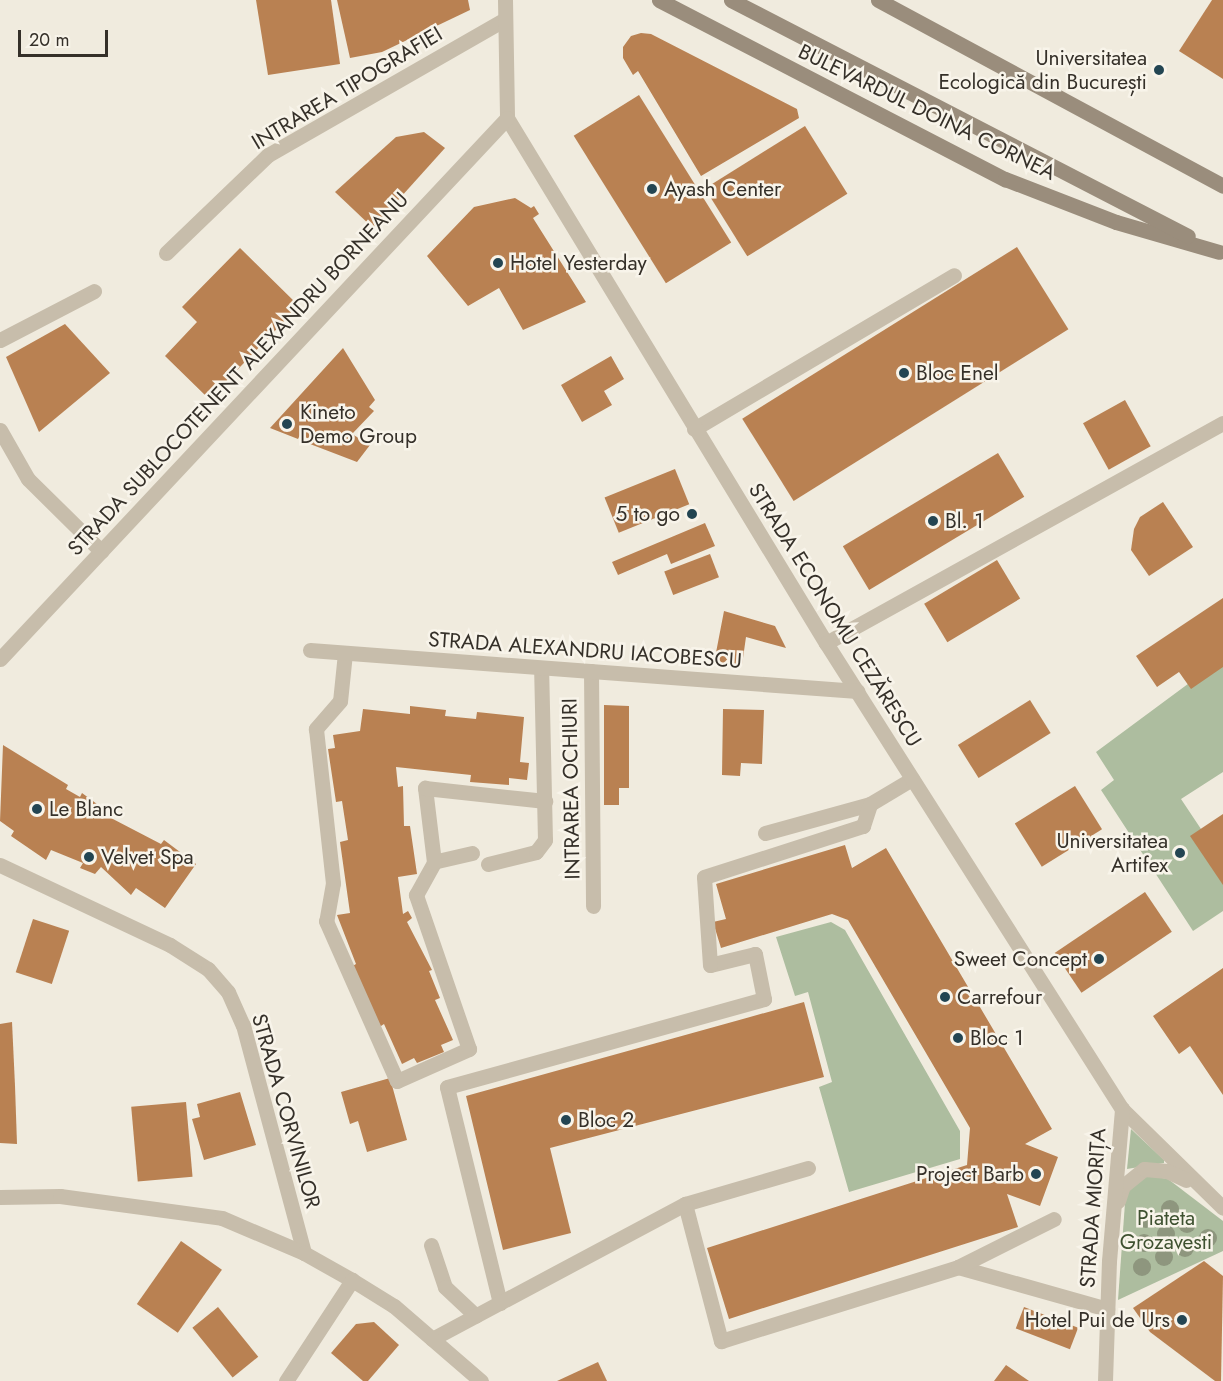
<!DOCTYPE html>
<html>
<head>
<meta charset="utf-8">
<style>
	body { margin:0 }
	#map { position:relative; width:1223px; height:1381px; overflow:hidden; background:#f0ebde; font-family:Jost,sans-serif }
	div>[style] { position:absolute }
	.green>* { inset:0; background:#adbd9f }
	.building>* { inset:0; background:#b98152; transform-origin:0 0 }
	.service>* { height:15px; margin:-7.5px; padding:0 7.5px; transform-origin:7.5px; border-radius:7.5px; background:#c7bdab }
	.minor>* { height:15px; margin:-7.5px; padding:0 7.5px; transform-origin:7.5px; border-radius:7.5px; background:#c7bdab }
	.secondary>* { height:15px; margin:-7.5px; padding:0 7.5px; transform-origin:7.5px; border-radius:7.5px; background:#9a8d7c }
	.trees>* { width:18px; height:18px; margin:-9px; border-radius:50%; background:#8e967e }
	.dots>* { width:16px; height:16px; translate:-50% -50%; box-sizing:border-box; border:3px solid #f8f4ea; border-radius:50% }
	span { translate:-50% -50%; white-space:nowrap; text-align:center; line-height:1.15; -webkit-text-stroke:5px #f8f4ea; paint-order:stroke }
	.poi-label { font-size:21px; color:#353029 }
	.right { translate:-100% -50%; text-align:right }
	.left { translate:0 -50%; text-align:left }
	.street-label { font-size:21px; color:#353029 }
	.park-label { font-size:21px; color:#3e5130 }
	.scale { position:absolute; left:18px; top:30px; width:90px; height:27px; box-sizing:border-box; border:3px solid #353029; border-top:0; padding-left:8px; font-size:18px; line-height:21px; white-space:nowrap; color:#353029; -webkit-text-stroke:4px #f8f4ea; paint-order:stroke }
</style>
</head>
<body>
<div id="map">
	<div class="green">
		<i style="clip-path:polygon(1223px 658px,1223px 772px,1181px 799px,1223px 862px,1223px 911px,1193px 931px,1101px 790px,1114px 780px,1096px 752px)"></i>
		<i style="clip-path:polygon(831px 922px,845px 930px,960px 1131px,960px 1159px,849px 1192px,819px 1087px,832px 1082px,808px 992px,795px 996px,776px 937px)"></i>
		<i style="clip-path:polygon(1131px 1129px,1164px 1160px,1164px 1163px,1127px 1169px)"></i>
		<i style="clip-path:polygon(1145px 1175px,1168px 1179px,1223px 1221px,1223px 1251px,1118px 1300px,1125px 1203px,1129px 1190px)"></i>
	</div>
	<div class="building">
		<i style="clip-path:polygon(256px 0,331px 0,340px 64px,268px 75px)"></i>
		<i style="clip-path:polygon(337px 0,468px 0,470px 10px,382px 52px,350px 58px)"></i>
		<i style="clip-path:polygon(1212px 0,1223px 0,1223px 79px,1179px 51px)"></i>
		<i style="clip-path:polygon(641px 33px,651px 34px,797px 109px,799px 118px,701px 176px,638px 71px,633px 75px,623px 58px,623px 47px,631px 36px)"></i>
		<i style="left:639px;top:95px;width:174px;height:77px;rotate:58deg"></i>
		<i style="left:805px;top:126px;width:80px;height:118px;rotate:58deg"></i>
		<i style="clip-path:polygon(424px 132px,445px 148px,373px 228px,335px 192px,396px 137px)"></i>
		<i style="clip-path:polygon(515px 198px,531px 208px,534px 206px,539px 214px,533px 218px,586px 302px,523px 330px,499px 288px,468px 306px,427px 256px,474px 207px)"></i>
		<i style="left:1017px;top:247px;width:97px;height:324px;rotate:58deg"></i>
		<i style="clip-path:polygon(240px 248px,299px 306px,209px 399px,165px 356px,197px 322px,182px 307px)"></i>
		<i style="clip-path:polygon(65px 324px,110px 373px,39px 432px,6px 357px)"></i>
		<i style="clip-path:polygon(343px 348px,375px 400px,369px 407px,374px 411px,352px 434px,370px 445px,357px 462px,310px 444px,312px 440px,300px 435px,298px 439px,270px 428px)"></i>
		<i style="clip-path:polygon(611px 356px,624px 379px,604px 391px,612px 405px,582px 422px,561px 385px)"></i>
		<i style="left:1125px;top:400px;width:53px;height:48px;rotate:61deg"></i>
		<i style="left:998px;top:453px;width:51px;height:181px;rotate:59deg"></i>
		<i style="left:675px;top:469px;width:38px;height:76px;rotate:68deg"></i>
		<i style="clip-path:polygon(1163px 502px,1193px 547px,1149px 576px,1131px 550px,1134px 529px,1140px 517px)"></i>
		<i style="clip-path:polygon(705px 523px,715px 546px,671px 564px,667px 554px,618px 575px,612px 562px)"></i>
		<i style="left:710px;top:554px;width:25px;height:49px;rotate:69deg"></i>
		<i style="left:997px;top:560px;width:45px;height:85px;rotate:59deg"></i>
		<i style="clip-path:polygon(1223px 598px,1223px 667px,1191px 689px,1179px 672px,1157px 687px,1136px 656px)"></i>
		<i style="clip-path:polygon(724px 611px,775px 626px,786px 648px,746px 637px,742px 665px,714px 663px)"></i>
		<i style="left:1030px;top:700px;width:39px;height:85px;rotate:58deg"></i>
		<i style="clip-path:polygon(604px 705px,629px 706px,629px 788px,619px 788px,619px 805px,604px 805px)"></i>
		<i style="clip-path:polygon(410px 706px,446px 710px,445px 716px,476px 719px,477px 712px,524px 717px,520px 762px,529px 763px,527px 780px,509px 778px,509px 785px,470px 782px,471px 775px,396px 767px,398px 787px,403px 786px,404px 826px,410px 826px,417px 874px,398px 877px,403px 914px,408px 911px,412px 918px,407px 922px,432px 970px,429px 971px,440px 998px,435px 1000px,453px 1040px,441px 1045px,444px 1052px,417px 1063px,414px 1058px,402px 1064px,384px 1024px,378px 1028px,351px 967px,356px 964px,337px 915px,350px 913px,340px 842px,348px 840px,342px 801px,336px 802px,328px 749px,335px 748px,333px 735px,360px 731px,363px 709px,410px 714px)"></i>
		<i style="clip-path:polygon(723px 709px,764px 710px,762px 764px,741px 763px,740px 776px,722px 775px)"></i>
		<i style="clip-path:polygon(3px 745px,68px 785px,66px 789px,80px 797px,82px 793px,101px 807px,103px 804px,116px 810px,111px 818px,161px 844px,164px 840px,196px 864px,165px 908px,136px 888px,131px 895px,101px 867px,95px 874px,80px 868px,83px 863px,51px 850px,46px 860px,11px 836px,14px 831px,0 821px)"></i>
		<i style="left:1075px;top:786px;width:51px;height:71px;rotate:58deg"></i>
		<i style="clip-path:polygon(1223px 814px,1223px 885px,1190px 836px)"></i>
		<i style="clip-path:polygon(845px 845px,852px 868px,886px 848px,1052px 1129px,1025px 1144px,1058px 1157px,1040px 1206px,1007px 1194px,1018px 1227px,729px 1319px,707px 1248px,967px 1165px,970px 1128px,848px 920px,832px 914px,721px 948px,713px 922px,726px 919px,716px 884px)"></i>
		<i style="left:1145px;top:892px;width:48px;height:109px;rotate:56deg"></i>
		<i style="left:33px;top:919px;width:38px;height:56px;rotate:18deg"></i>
		<i style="clip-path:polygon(1223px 968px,1223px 1095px,1190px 1046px,1179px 1054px,1153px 1016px)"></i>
		<i style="clip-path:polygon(804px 1002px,824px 1077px,550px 1148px,571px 1233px,503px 1250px,466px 1096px)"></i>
		<i style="clip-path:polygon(12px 1022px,15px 1086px,17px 1144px,0 1143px,0 1024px)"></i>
		<i style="clip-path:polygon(390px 1078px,407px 1140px,367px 1152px,358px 1121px,350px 1124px,341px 1092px)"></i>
		<i style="clip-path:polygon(240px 1092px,256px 1145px,204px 1160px,192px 1119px,200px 1117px,197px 1104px)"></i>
		<i style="left:186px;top:1102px;width:75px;height:55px;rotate:85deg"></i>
		<i style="left:181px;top:1241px;width:50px;height:77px;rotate:35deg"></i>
		<i style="clip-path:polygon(1204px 1261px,1223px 1276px,1221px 1381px,1215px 1381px,1150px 1332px,1133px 1308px)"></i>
		<i style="left:218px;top:1307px;width:64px;height:33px;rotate:51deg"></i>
		<i style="left:1024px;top:1307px;width:58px;height:23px;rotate:21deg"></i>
		<i style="clip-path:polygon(374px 1322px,399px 1345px,368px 1381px,363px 1381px,331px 1353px,356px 1324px)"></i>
		<i style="clip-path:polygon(598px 1362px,607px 1381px,557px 1381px)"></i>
		<i style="clip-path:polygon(1006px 1365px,1029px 1381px,994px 1381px)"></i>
	</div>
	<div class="service">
		<i style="left:166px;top:253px;width:141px;rotate:-43.9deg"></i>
		<i style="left:268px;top:155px;width:273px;rotate:-29.8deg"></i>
		<i style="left:0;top:340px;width:106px;rotate:-27.5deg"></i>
		<i style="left:694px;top:429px;width:302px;rotate:-30.6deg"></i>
		<i style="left:0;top:430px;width:56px;rotate:60.3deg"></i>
		<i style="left:28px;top:479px;width:103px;rotate:44.6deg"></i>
		<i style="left:826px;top:643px;width:454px;rotate:-29deg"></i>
		<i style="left:345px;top:653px;width:48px;rotate:95.9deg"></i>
		<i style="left:340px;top:701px;width:37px;rotate:131deg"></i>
		<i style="left:316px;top:729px;width:155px;rotate:83.7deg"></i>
		<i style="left:333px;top:883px;width:39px;rotate:100deg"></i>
		<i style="left:326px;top:921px;width:175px;rotate:66.1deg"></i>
		<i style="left:397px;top:1081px;width:79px;rotate:-24deg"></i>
		<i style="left:469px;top:1049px;width:163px;rotate:-109deg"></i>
		<i style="left:416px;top:895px;width:38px;rotate:-61deg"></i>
		<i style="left:591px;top:671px;width:235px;rotate:89.5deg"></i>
		<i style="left:765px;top:833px;width:109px;rotate:-15.4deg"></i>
		<i style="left:870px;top:804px;width:49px;rotate:-30.8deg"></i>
		<i style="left:472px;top:853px;width:39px;rotate:167deg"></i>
		<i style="left:434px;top:862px;width:75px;rotate:-96.9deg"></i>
		<i style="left:425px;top:788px;width:121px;rotate:6.2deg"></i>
		<i style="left:488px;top:864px;width:49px;rotate:-14deg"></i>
		<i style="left:536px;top:852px;width:15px;rotate:-53deg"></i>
		<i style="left:545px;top:840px;width:172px;rotate:-91.3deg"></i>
		<i style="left:808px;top:1168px;width:128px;rotate:163.7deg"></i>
		<i style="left:685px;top:1204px;width:142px;rotate:75.3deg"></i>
		<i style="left:721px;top:1341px;width:248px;rotate:-17.3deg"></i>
		<i style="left:958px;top:1267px;width:155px;rotate:15.7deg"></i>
		<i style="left:431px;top:1245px;width:44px;rotate:71.6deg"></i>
		<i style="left:445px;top:1287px;width:42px;rotate:43.1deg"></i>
		<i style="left:958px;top:1267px;width:107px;rotate:-26.6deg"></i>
		<i style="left:500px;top:1303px;width:222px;rotate:-103.8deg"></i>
		<i style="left:447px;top:1087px;width:329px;rotate:-15.5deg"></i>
		<i style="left:764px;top:999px;width:46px;rotate:-101.3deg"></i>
		<i style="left:755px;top:954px;width:46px;rotate:166.3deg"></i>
		<i style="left:710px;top:965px;width:88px;rotate:-93.9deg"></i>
		<i style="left:704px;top:877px;width:167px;rotate:-17.8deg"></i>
		<i style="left:863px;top:826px;width:23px;rotate:-72deg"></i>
		<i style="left:432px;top:1339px;width:287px;rotate:-28.1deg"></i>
	</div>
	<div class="minor">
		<i style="left:505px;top:0;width:118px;rotate:89deg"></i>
		<i style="left:507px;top:118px;width:614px;rotate:58.72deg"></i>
		<i style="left:826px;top:643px;width:552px;rotate:57.58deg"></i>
		<i style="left:1122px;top:1109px;width:141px;rotate:44.4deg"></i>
		<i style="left:310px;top:650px;width:549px;rotate:4.29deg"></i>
		<i style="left:0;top:659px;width:741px;rotate:-46.86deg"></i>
		<i style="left:0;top:865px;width:188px;rotate:25.2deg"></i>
		<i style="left:170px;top:945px;width:45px;rotate:32.3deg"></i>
		<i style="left:208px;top:969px;width:30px;rotate:49deg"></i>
		<i style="left:228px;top:992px;width:36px;rotate:66deg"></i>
		<i style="left:243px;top:1025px;width:236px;rotate:75deg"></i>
		<i style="left:0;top:1197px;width:60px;rotate:-1deg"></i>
		<i style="left:60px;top:1196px;width:163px;rotate:7.7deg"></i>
		<i style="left:222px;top:1218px;width:89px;rotate:23.1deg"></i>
		<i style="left:304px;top:1253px;width:55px;rotate:29.4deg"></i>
		<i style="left:352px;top:1280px;width:49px;rotate:31.8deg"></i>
		<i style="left:394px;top:1306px;width:115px;rotate:40.8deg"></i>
		<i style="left:1118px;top:1201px;width:16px;rotate:-72deg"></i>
		<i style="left:1123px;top:1186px;width:27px;rotate:-39deg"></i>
		<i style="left:1144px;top:1169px;width:23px;rotate:5deg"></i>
		<i style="left:1167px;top:1171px;width:21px;rotate:25deg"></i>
		<i style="left:286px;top:1381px;width:121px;rotate:-56.8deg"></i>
		<i style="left:1105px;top:1381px;width:120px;rotate:-88.1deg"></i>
		<i style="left:1109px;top:1261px;width:153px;rotate:-85.1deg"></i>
	</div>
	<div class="secondary">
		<i style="left:659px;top:0;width:390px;rotate:27.4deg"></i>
		<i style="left:1005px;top:179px;width:119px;rotate:21.2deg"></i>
		<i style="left:1116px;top:222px;width:107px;rotate:16.2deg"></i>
		<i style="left:731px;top:0;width:514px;rotate:27.31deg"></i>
		<i style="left:878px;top:0;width:392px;rotate:28.3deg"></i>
	</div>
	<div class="trees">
		<i style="left:1170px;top:1209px"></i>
		<i style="left:1146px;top:1219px"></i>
		<i style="left:1187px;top:1224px"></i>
		<i style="left:1166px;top:1234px"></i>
		<i style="left:1208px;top:1238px"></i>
		<i style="left:1144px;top:1243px"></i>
		<i style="left:1185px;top:1248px"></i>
		<i style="left:1164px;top:1257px"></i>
		<i style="left:1142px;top:1267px"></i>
	</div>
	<div class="dots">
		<i style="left:1159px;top:70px;background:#234552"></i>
		<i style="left:652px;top:189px;background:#234552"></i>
		<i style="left:498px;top:263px;background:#234552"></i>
		<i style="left:904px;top:373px;background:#234552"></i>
		<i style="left:287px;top:424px;background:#234552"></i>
		<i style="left:692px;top:514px;background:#234552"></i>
		<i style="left:933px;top:521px;background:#234552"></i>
		<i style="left:37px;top:809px;background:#234552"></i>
		<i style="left:1180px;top:853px;background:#234552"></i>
		<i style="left:89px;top:857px;background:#234552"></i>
		<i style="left:1099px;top:959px;background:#234552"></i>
		<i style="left:945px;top:997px;background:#234552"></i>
		<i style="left:958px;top:1038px;background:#234552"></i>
		<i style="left:566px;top:1120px;background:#234552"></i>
		<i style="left:1036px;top:1174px;background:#234552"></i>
		<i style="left:1182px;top:1320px;background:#234552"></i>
	</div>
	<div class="poi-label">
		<span class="right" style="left:1147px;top:70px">Universitatea<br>Ecologică din București</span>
		<span class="left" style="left:664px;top:189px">Ayash Center</span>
		<span class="left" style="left:510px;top:263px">Hotel Yesterday</span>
		<span class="left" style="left:916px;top:373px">Bloc Enel</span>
		<span class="left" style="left:300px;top:424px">Kineto<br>Demo Group</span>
		<span class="right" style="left:680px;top:514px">5 to go</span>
		<span class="left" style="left:945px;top:521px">Bl. 1</span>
		<span class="left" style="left:49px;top:809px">Le Blanc</span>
		<span class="right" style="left:1168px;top:853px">Universitatea<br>Artifex</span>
		<span class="left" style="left:101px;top:857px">Velvet Spa</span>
		<span class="right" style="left:1087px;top:959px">Sweet Concept</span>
		<span class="left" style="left:957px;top:997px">Carrefour</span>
		<span class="left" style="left:970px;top:1038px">Bloc 1</span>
		<span class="left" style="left:578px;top:1120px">Bloc 2</span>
		<span class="right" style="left:1024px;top:1174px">Project Barb</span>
		<span class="right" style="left:1170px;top:1320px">Hotel Pui de Urs</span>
	</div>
	<div class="street-label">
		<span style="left:347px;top:88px;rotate:-31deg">INTRAREA TIPOGRAFIEI</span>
		<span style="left:927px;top:112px;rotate:26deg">BULEVARDUL DOINA CORNEA</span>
		<span style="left:238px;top:374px;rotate:-47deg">STRADA SUBLOCOTENENT ALEXANDRU BORNEANU</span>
		<span style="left:835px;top:615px;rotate:58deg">STRADA ECONOMU CEZĂRESCU</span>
		<span style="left:585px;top:650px;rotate:4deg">STRADA ALEXANDRU IACOBESCU</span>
		<span style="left:571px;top:789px;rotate:-91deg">INTRAREA OCHIURI</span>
		<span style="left:286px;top:1111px;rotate:74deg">STRADA CORVINILOR</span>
		<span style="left:1093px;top:1208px;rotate:-86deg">STRADA MIORIȚA</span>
	</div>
	<div class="park-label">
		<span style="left:1166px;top:1230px">Piateta<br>Grozavesti</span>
	</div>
	<div class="scale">20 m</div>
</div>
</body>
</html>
